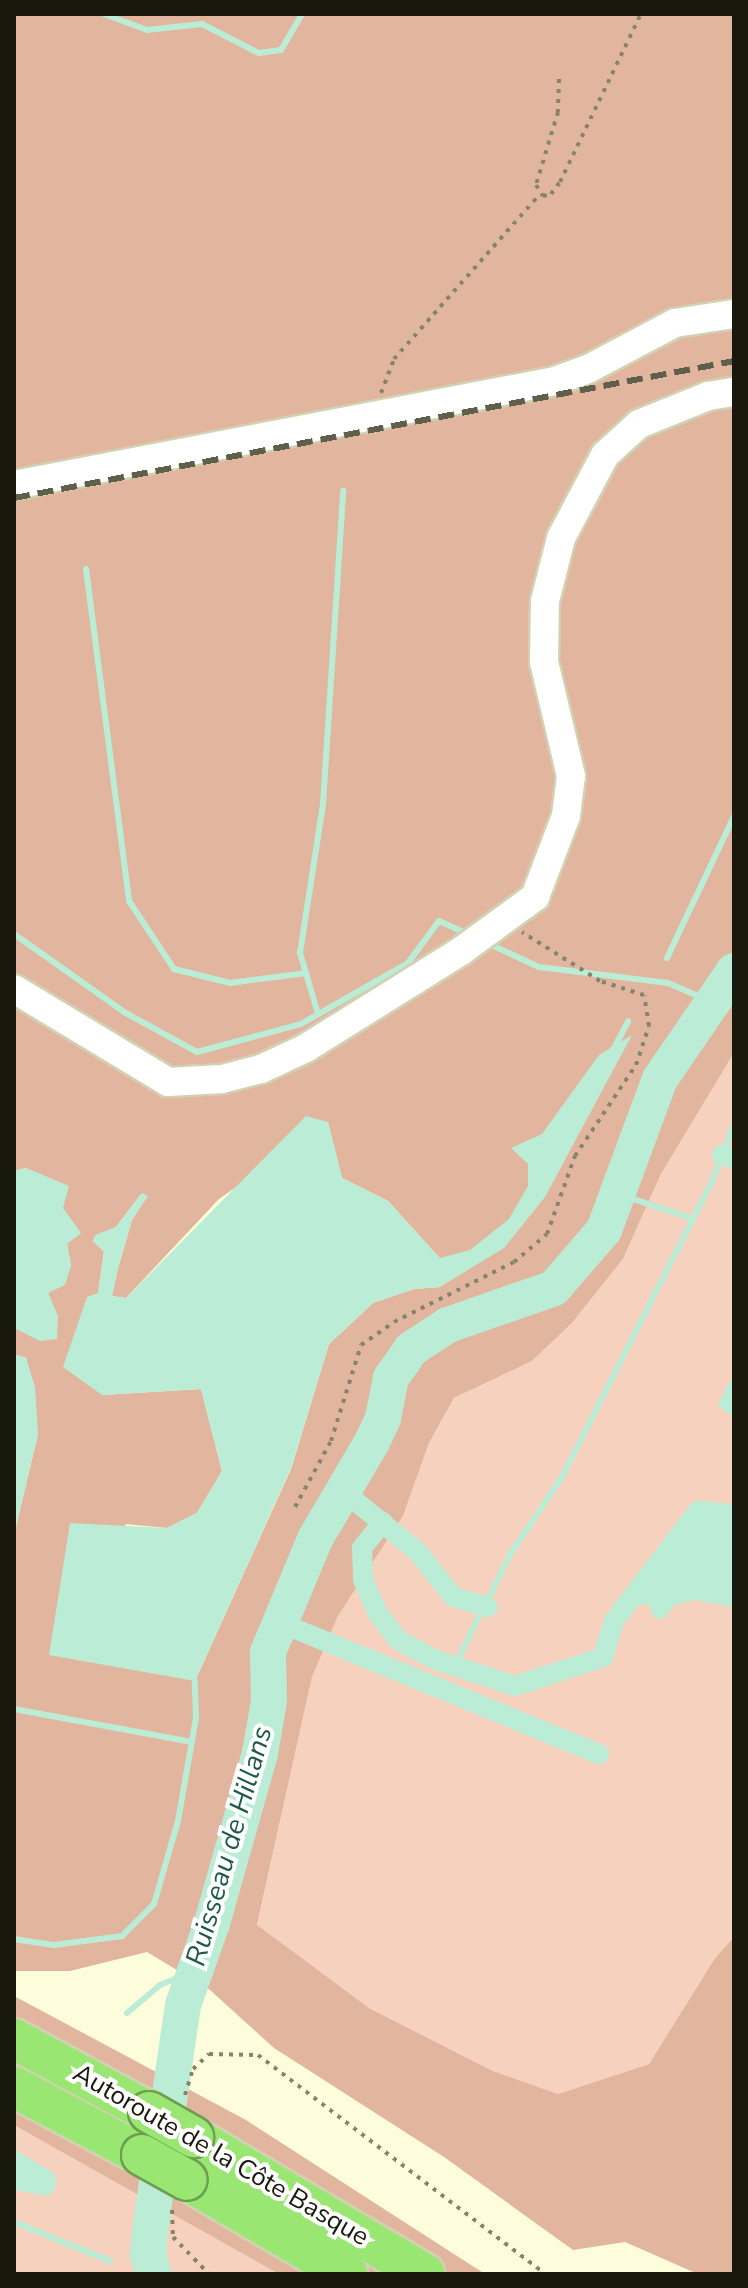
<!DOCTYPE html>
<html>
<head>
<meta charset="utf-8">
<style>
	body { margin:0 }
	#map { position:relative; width:748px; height:2288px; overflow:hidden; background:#fdfddb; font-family:"Nunito Sans",sans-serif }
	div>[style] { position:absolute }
	.green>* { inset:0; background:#f6d1be }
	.forest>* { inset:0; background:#e2b59f }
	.water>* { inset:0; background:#bbedd6 }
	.stream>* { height:6px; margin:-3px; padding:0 3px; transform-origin:3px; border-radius:3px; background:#bbedd6 }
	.canal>* { height:20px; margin:-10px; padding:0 10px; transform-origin:10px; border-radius:10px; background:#bbedd6 }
	.river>* { height:36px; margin:-18px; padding:0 18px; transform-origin:18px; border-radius:18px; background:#bbedd6 }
	.path>* { height:4px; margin-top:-2px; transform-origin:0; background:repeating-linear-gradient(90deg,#85856e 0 4px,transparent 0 10px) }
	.roads { filter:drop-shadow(2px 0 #d2d2b2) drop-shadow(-2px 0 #d2d2b2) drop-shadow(0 2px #d2d2b2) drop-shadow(0 -2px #d2d2b2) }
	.minor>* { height:28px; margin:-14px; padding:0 14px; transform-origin:14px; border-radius:14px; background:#fff }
	.highway>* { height:40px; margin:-20px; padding:0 20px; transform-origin:20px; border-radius:20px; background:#99e772 }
	.rail>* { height:6px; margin-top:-3px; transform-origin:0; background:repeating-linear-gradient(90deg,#5f5f4c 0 16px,transparent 0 24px) }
	.bridges { filter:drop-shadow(2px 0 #6c9f4e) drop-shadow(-2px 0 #6c9f4e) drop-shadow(0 2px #6c9f4e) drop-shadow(0 -2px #6c9f4e) }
	.highway-bridge>* { height:40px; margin:-20px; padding:0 20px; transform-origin:20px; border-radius:20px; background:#99e772 }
	span { translate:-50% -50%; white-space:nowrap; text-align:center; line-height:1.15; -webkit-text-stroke:8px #fff; paint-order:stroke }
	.street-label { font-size:26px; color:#18180c }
	.water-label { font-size:28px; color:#1e5a45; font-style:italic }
	.frame { position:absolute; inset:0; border:16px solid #18180c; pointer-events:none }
</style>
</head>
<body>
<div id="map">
	<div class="green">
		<i style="clip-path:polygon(734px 1053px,734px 1937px,715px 1958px,649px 2064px,558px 2094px,493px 2071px,369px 2008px,257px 1926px,312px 1677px,338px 1616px,403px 1516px,429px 1443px,454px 1398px,532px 1361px,572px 1323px,623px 1259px,661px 1174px)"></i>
		<i style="clip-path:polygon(14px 2125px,258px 2260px,279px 2274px,14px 2274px)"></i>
	</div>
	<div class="forest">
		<i style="clip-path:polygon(evenodd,14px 14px,734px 14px,734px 1053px,661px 1174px,623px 1259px,572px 1323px,532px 1361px,454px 1398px,429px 1443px,403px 1516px,338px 1616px,312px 1677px,257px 1925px,369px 2008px,493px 2071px,558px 2094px,649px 2064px,715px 1958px,734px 1937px,734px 2274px,698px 2274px,625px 2242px,573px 2250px,444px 2157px,274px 2048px,210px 1990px,147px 1952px,70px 1971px,14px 1971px,14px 1535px,38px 1434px,26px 1358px,14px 1354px,14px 1328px,58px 1317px,48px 1293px,71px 1266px,67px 1244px,26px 1168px,14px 1171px,14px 14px,328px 1123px,342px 1178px,388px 1201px,445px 1264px,440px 1287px,414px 1289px,373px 1303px,329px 1344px,291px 1469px,195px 1681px,125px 1524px,167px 1528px,197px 1513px,222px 1471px,201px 1389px,102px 1395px,87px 1297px,98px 1294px,104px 1251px,93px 1241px,116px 1227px,141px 1194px,147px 1196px,132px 1220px,118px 1268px,112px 1296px,126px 1298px,219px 1199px,328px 1123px)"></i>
		<i style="clip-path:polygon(14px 1996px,246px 2120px,485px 2274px,279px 2274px,14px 2125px)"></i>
	</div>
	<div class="water">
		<i style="clip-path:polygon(632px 1035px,545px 1197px,504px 1248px,440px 1287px,414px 1289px,373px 1303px,329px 1344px,291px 1468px,195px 1681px,49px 1655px,70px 1523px,167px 1528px,197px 1513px,222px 1471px,201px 1389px,102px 1395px,63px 1367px,87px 1297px,98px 1293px,104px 1252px,93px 1241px,95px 1235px,116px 1227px,142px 1193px,148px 1196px,132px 1220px,118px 1268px,112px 1296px,126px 1298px,306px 1116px,328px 1122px,342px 1178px,388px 1201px,440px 1258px,470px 1250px,509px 1219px,528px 1186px,528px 1164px,511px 1148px,542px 1134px,599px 1055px)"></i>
		<i style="clip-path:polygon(26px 1168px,69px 1186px,63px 1208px,81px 1233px,67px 1244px,71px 1266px,65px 1285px,48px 1293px,58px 1317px,57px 1339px,40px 1341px,14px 1328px,14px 1171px)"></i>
		<i style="clip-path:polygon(14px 1354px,26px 1358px,35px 1387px,38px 1434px,14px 1535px)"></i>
		<i style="clip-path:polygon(729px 1381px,734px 1382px,734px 1417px,718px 1406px)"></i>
		<i style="clip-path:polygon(719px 1509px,734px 1514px,734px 1607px,695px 1600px,675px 1605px,663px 1619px,653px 1617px,650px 1605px,630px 1605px,698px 1511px)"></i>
		<i style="clip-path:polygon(14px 2149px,55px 2174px,56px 2187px,48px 2196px,14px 2190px)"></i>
	</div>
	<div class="stream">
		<i style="left:104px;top:14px;width:46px;rotate:20.4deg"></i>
		<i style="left:147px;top:30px;width:55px;rotate:-6.2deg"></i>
		<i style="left:202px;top:24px;width:64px;rotate:27deg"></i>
		<i style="left:259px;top:53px;width:22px;rotate:-8deg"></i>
		<i style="left:281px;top:50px;width:42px;rotate:-59.7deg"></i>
		<i style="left:86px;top:569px;width:335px;rotate:82.6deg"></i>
		<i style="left:129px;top:901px;width:82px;rotate:56.5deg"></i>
		<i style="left:174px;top:969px;width:58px;rotate:14deg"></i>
		<i style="left:230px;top:983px;width:77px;rotate:-7.5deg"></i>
		<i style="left:14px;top:934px;width:135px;rotate:35.3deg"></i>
		<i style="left:124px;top:1012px;width:83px;rotate:28.7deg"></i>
		<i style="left:197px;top:1052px;width:108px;rotate:-15.1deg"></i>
		<i style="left:301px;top:1024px;width:123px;rotate:-29.7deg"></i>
		<i style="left:408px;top:963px;width:52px;rotate:-53.6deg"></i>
		<i style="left:439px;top:921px;width:32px;rotate:24deg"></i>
		<i style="left:485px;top:942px;width:60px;rotate:24.8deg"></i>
		<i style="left:539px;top:967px;width:130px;rotate:7.1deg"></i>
		<i style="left:668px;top:983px;width:52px;rotate:23.6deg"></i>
		<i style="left:667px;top:958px;width:157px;rotate:-64.7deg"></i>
		<i style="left:318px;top:1014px;width:64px;rotate:-106.4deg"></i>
		<i style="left:300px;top:953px;width:151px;rotate:-81.2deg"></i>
		<i style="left:323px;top:804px;width:314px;rotate:-86.3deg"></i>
		<i style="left:614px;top:1048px;width:30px;rotate:-62deg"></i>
		<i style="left:618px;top:1194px;width:79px;rotate:18.4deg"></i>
		<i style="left:455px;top:1665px;width:125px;rotate:-63.4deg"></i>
		<i style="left:511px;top:1553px;width:92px;rotate:-56.1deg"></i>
		<i style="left:562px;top:1477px;width:332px;rotate:-63.1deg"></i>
		<i style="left:712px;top:1181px;width:60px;rotate:-68.6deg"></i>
		<i style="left:14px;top:1709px;width:181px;rotate:10.5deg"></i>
		<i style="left:14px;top:1939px;width:40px;rotate:8.5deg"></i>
		<i style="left:54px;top:1945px;width:69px;rotate:-7.5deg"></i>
		<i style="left:122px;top:1936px;width:45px;rotate:-45deg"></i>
		<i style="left:154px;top:1904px;width:86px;rotate:-73.9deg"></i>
		<i style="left:178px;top:1821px;width:105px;rotate:-80.1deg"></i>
		<i style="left:196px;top:1718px;width:37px;rotate:-92deg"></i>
		<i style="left:127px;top:2013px;width:43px;rotate:-40.3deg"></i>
		<i style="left:160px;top:1985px;width:32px;rotate:-22deg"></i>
		<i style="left:14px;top:2222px;width:104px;rotate:22.1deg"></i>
	</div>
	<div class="canal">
		<i style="left:722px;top:1155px;width:13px;rotate:18deg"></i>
		<i style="left:343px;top:1491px;width:97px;rotate:39.1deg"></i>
		<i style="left:418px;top:1552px;width:57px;rotate:52.1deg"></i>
		<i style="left:453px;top:1597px;width:36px;rotate:16deg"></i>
		<i style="left:383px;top:1522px;width:33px;rotate:129deg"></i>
		<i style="left:362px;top:1548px;width:31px;rotate:88deg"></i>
		<i style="left:363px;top:1579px;width:36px;rotate:67deg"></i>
		<i style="left:377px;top:1612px;width:35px;rotate:53deg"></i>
		<i style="left:398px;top:1640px;width:40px;rotate:28deg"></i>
		<i style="left:433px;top:1659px;width:86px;rotate:18.2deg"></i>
		<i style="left:515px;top:1686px;width:93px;rotate:-18.2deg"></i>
		<i style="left:603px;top:1657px;width:38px;rotate:-73deg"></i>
		<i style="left:614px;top:1621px;width:138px;rotate:-52.6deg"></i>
		<i style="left:698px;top:1511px;width:36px;rotate:5deg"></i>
		<i style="left:281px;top:1623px;width:344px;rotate:22.4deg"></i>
	</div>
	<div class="river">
		<i style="left:154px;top:2274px;width:20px;rotate:-108deg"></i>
		<i style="left:148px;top:2255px;width:24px;rotate:-85deg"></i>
		<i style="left:150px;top:2231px;width:228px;rotate:-81.7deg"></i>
		<i style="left:183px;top:2005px;width:87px;rotate:-70.5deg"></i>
		<i style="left:212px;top:1923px;width:177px;rotate:-74.2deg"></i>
		<i style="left:260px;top:1753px;width:53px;rotate:-80.2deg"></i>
		<i style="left:269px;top:1701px;width:49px;rotate:-91.2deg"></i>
		<i style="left:268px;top:1652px;width:122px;rotate:-67.4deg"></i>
		<i style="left:315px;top:1539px;width:113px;rotate:-59.6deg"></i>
		<i style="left:372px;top:1442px;width:26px;rotate:-65deg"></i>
		<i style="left:383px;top:1418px;width:41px;rotate:-78.7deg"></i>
		<i style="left:391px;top:1378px;width:35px;rotate:-55deg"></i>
		<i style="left:411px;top:1349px;width:44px;rotate:-33deg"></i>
		<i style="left:448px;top:1325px;width:112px;rotate:-19.2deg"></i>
		<i style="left:554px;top:1288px;width:77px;rotate:-49.2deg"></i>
		<i style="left:604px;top:1230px;width:161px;rotate:-69.7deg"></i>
		<i style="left:660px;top:1079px;width:131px;rotate:-55.6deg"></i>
	</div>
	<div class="path">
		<i style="left:559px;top:79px;width:33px;rotate:92deg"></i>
		<i style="left:558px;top:112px;width:76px;rotate:106.8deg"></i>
		<i style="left:536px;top:185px;width:13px;rotate:58deg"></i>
		<i style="left:543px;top:196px;width:8px;rotate:-14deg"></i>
		<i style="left:551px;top:194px;width:15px;rotate:-53deg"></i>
		<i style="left:560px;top:182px;width:187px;rotate:-64.3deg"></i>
		<i style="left:381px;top:393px;width:36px;rotate:-69deg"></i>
		<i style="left:394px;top:359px;width:220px;rotate:-48.5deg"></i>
		<i style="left:295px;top:1507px;width:75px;rotate:-61.4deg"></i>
		<i style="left:331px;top:1441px;width:101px;rotate:-72.6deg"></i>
		<i style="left:361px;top:1345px;width:40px;rotate:-34.9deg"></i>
		<i style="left:394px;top:1322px;width:134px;rotate:-26.6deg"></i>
		<i style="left:514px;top:1262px;width:43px;rotate:-40.3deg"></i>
		<i style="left:547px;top:1234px;width:83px;rotate:-70.3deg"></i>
		<i style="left:575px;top:1156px;width:110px;rotate:-56.2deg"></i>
		<i style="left:636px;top:1065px;width:41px;rotate:-71.6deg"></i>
		<i style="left:649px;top:1026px;width:31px;rotate:-99deg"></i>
		<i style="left:644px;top:995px;width:46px;rotate:-162.3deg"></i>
		<i style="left:600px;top:981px;width:92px;rotate:-147.9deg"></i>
		<i style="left:185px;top:2095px;width:27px;rotate:-73deg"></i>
		<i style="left:193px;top:2069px;width:22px;rotate:-43deg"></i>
		<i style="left:209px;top:2054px;width:49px;rotate:1.2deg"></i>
		<i style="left:258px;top:2055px;width:361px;rotate:37.3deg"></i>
		<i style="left:172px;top:2210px;width:27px;rotate:88deg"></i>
		<i style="left:173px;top:2237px;width:52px;rotate:45.8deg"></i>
	</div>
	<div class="roads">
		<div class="minor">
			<i style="left:14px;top:485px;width:551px;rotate:-10.88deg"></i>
			<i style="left:555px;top:381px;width:35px;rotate:-20deg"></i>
			<i style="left:588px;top:369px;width:98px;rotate:-27.9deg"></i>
			<i style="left:675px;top:323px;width:60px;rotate:-8.7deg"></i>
			<i style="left:14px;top:989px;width:180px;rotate:31.1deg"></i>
			<i style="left:168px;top:1082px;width:54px;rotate:-3.2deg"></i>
			<i style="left:222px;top:1079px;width:40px;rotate:-14.4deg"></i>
			<i style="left:261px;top:1069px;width:50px;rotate:-25deg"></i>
			<i style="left:306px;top:1048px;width:183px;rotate:-32deg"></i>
			<i style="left:461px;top:951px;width:92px;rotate:-36.1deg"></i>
			<i style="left:535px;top:897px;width:87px;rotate:-69.1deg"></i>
			<i style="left:566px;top:816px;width:40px;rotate:-82.9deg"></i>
			<i style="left:571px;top:776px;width:117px;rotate:-103.3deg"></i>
			<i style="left:544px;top:662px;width:61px;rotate:-89.1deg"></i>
			<i style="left:545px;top:601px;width:65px;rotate:-75.7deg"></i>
			<i style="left:561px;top:538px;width:94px;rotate:-62.1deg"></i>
			<i style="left:605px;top:455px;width:46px;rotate:-42.4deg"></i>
			<i style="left:639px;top:424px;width:74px;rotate:-22.1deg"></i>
			<i style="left:708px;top:396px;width:26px;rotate:-9deg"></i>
		</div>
		<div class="highway">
			<i style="left:14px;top:2039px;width:153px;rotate:28.4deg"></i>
			<i style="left:14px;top:2087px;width:145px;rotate:28deg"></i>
			<i style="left:193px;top:2137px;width:269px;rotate:30.6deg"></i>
			<i style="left:187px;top:2180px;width:186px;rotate:30.4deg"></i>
		</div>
	</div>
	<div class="rail">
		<i style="left:14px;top:498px;width:733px;rotate:-10.77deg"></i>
	</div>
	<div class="bridges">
		<div class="highway-bridge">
			<i style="left:149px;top:2112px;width:51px;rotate:29.6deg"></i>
			<i style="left:142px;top:2155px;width:51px;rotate:29.1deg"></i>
		</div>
	</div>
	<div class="street-label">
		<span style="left:221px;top:2155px;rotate:30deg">Autoroute de la Côte Basque</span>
	</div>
	<div class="water-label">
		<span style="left:229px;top:1846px;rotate:-74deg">Ruisseau de Hillans</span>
	</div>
	<div class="frame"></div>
</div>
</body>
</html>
